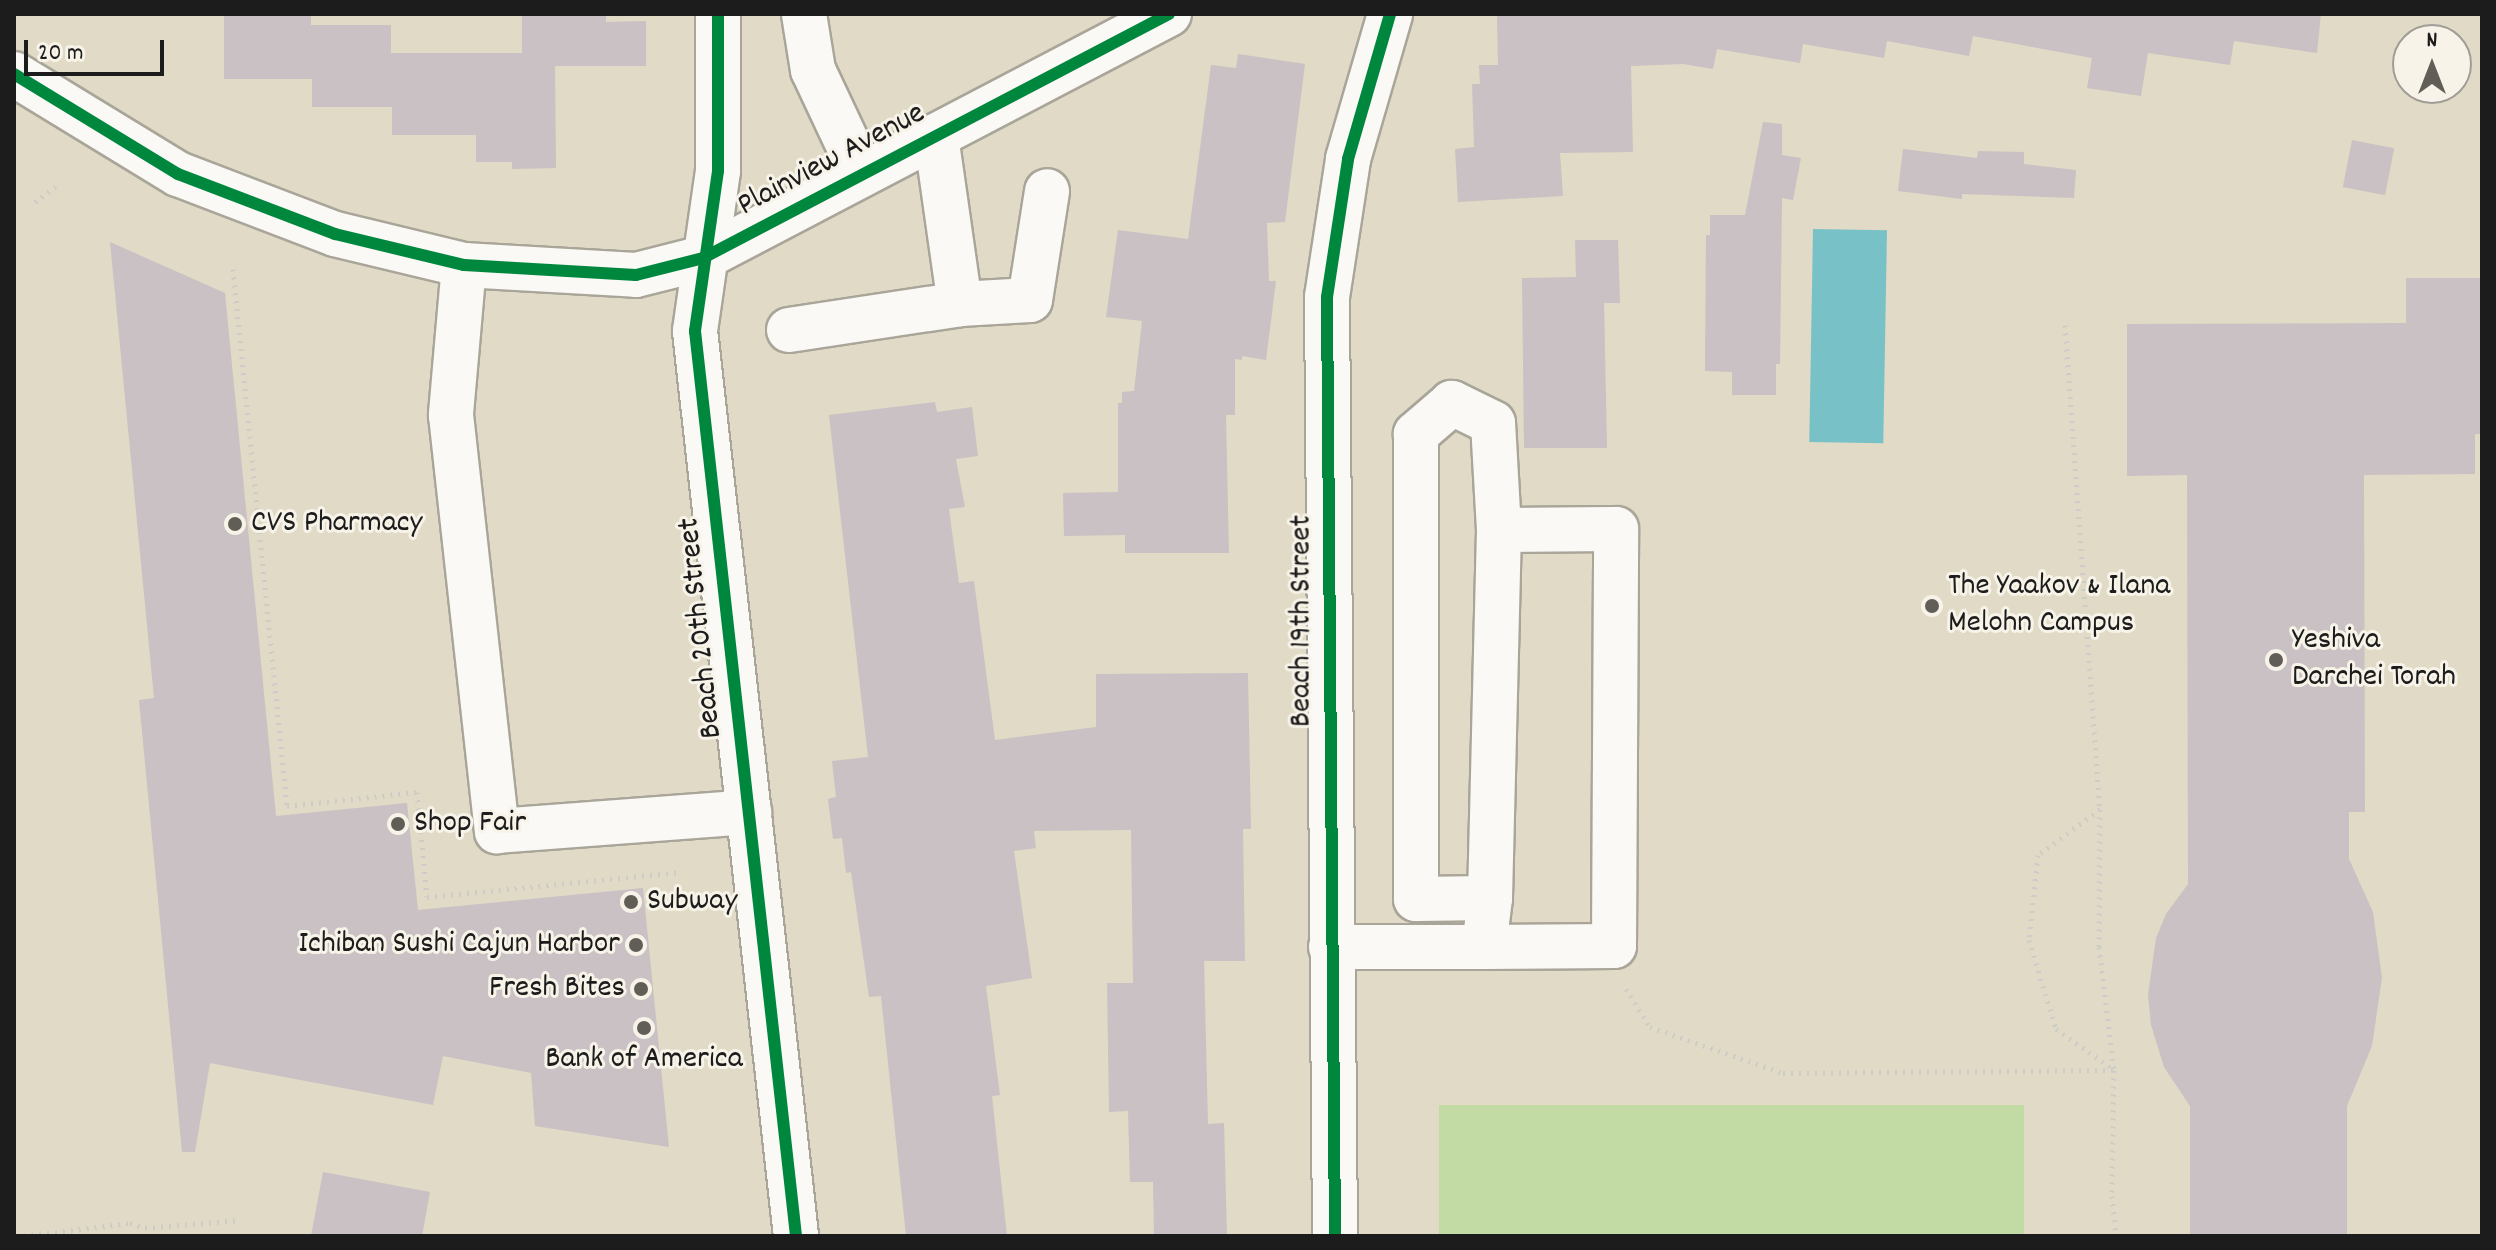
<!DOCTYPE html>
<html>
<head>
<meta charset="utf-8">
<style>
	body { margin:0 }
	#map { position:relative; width:2496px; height:1250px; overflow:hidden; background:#e0dac6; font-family:Dekko,sans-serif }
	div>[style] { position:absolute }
	.green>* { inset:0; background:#c2dba5; transform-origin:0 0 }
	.water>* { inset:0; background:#78c2c7; transform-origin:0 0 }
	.building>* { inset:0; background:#c9c1c3; transform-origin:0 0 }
	.path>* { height:5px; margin-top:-2.5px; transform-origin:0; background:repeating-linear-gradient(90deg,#ceccc7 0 2px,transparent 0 8px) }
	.roads { filter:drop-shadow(2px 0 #a9a599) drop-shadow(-2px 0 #a9a599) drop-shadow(0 2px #a9a599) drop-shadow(0 -2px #a9a599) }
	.minor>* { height:44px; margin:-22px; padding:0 22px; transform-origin:22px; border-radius:22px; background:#faf9f6 }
	.cycleway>* { height:12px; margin:-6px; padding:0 6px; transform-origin:6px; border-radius:6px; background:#00873e }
	.dots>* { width:22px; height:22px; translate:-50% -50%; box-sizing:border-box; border:4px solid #f7f3e8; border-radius:50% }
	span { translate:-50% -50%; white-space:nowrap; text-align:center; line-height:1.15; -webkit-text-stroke:6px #f7f3e8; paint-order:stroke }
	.street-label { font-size:32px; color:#1c1c1c }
	.poi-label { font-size:32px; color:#1c1c1c }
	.left { translate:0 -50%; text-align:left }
	.right { translate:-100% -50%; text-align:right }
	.frame { position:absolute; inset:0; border:16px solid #1c1c1c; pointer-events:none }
	.north { position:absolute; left:2392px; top:24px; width:80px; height:80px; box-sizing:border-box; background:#f7f3e8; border:2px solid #9f9d96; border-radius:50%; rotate:0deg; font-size:22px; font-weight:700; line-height:32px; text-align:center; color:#1c1c1c }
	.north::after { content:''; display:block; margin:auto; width:28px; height:36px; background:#615e58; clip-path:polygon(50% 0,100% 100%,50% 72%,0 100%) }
	.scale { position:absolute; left:24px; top:40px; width:140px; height:36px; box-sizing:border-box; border:4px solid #1c1c1c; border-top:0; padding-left:10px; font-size:24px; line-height:28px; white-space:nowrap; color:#1c1c1c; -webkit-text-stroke:6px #f7f3e8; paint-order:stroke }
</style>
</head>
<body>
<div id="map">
	<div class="green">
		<i style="left:1439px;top:1105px;width:585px;height:131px"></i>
	</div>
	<div class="water">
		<i style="left:1813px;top:229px;width:74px;height:213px;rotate:1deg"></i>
	</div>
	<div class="building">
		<i style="clip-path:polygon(224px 14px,311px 14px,311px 25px,391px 25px,391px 53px,522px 53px,522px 14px,606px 14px,606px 22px,646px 21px,646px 66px,555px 66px,556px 168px,512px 169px,512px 162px,476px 162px,476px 135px,392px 135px,392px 107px,312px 107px,312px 79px,224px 79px)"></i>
		<i style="clip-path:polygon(1497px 14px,2321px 14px,2317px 53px,2234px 41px,2230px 65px,2148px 53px,2141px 96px,2087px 88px,2092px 58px,1973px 36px,1969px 56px,1887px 41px,1884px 58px,1803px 44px,1800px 63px,1717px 49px,1713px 69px,1683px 64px,1631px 66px,1633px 152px,1560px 153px,1563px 196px,1458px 202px,1455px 149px,1474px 147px,1472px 84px,1480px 84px,1479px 65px,1498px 65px)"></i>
		<i style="clip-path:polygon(1238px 54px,1305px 64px,1285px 222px,1267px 223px,1269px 281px,1276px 281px,1266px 360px,1242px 356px,1242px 360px,1235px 359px,1235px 415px,1226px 415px,1229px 553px,1125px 553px,1125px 535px,1064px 536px,1063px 493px,1118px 492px,1118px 403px,1122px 403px,1122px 392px,1134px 391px,1142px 321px,1106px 317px,1118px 230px,1188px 239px,1211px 65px,1236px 68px)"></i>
		<i style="clip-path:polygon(1763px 122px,1782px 124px,1782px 155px,1801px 158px,1793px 200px,1782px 198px,1780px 364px,1776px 364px,1776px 395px,1732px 395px,1732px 372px,1705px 371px,1706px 235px,1710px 235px,1710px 215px,1745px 215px)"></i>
		<i style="left:2352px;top:140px;width:43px;height:48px;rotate:11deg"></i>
		<i style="clip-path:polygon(1903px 149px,1977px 158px,1978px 151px,2024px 152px,2024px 164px,2076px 170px,2074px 198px,1962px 194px,1962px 199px,1898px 191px)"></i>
		<i style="clip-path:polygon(1575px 240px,1618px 240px,1620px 303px,1604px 303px,1607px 448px,1524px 448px,1522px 278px,1576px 277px)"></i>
		<i style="clip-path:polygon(110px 242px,225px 293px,276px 816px,407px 803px,418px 910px,643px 888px,669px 1147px,535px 1126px,531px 1073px,443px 1056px,433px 1105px,210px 1063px,195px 1152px,182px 1152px,139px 700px,154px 698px)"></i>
		<i style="clip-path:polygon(2406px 278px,2482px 278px,2482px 434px,2475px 434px,2475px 474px,2364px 475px,2365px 812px,2349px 812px,2349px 859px,2373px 912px,2382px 978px,2372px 1046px,2347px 1106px,2347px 1236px,2190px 1236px,2190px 1106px,2164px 1067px,2151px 1025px,2148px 995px,2156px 938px,2166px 914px,2188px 884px,2187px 475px,2127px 476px,2127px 324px,2406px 323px)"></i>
		<i style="clip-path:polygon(935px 402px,937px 412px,972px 407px,978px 456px,956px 459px,965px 507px,949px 509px,959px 583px,974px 581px,995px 740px,1096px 727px,1096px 674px,1248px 673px,1251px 829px,1243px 829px,1245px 961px,1204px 961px,1208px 1124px,1224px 1123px,1227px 1236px,1154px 1236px,1153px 1182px,1130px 1182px,1128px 1111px,1109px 1112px,1107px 983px,1133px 983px,1131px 830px,1034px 831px,1036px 848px,1014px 851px,1032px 978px,986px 986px,1000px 1095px,992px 1096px,1007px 1236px,906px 1236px,881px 996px,869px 997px,851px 872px,846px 873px,842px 838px,833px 839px,828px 799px,836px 797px,832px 761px,868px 757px,829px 415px)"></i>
		<i style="clip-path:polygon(323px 1172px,430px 1192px,422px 1236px,311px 1236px)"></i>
	</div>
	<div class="path">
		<i style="left:35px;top:202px;width:30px;rotate:-37deg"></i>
		<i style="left:233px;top:269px;width:540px;rotate:84.26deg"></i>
		<i style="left:287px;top:806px;width:131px;rotate:-6.1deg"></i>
		<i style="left:417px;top:792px;width:105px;rotate:84.6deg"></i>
		<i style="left:427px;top:897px;width:255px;rotate:-5.6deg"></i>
		<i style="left:2065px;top:325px;width:485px;rotate:85.9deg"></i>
		<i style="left:2100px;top:809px;width:138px;rotate:90.4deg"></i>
		<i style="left:2099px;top:947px;width:124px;rotate:83deg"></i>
		<i style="left:2114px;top:1070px;width:126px;rotate:90.9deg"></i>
		<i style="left:2112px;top:1196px;width:40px;rotate:84.3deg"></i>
		<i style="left:2100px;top:809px;width:77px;rotate:143.4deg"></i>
		<i style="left:2038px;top:855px;width:85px;rotate:96deg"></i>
		<i style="left:2029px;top:940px;width:93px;rotate:73.1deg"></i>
		<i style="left:2056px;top:1029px;width:70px;rotate:35.1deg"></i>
		<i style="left:1626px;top:989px;width:45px;rotate:57.7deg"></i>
		<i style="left:1650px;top:1027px;width:141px;rotate:19.1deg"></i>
		<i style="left:1783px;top:1073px;width:331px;rotate:-0.5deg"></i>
		<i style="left:23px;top:1236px;width:108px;rotate:-6.9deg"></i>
		<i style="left:130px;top:1223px;width:16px;rotate:18deg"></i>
		<i style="left:145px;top:1228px;width:96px;rotate:-4.8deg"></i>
		<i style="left:153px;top:1236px;width:8px;rotate:-83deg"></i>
	</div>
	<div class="roads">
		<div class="minor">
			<i style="left:718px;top:14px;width:157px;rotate:90deg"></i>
			<i style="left:718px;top:171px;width:162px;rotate:98.2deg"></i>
			<i style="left:695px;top:331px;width:911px;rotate:83.63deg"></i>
			<i style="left:804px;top:14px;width:57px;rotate:80.9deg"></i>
			<i style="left:813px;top:70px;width:115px;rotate:64.8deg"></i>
			<i style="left:14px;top:74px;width:192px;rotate:31.4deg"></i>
			<i style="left:178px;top:174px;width:168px;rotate:20.9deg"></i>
			<i style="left:335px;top:234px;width:133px;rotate:13.5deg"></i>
			<i style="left:464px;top:265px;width:172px;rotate:3.3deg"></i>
			<i style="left:636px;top:275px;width:69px;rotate:-14.2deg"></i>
			<i style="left:703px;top:258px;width:526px;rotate:-27.64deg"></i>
			<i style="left:936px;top:136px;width:170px;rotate:81.9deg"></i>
			<i style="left:464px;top:265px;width:151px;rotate:95deg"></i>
			<i style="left:451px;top:415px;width:419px;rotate:83.7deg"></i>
			<i style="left:497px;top:831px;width:253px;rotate:-4.3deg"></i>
			<i style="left:789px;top:330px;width:173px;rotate:-8.6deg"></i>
			<i style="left:960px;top:304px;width:70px;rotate:-3.3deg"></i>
			<i style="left:1030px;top:300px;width:110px;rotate:-81.1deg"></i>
			<i style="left:1490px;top:898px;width:368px;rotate:-88.6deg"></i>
			<i style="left:1331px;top:947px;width:153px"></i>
			<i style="left:1484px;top:947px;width:130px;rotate:-0.4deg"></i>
			<i style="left:1614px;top:946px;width:417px;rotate:-89.7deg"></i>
			<i style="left:1616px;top:529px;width:117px;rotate:179.5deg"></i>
			<i style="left:1499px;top:530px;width:107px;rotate:-93.2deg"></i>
			<i style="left:1493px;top:423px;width:46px;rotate:-154deg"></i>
			<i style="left:1452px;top:403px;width:48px;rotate:139.3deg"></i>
			<i style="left:1416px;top:434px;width:465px;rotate:90deg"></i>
			<i style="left:1416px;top:899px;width:74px;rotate:-0.8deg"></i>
			<i style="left:1490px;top:898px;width:49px;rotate:97deg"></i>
			<i style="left:1335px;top:1236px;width:939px;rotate:-90.49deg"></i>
			<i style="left:1327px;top:297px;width:140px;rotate:-81.3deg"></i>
			<i style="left:1348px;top:159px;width:151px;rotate:-73.8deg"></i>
		</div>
	</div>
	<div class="cycleway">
		<i style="left:718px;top:14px;width:157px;rotate:90deg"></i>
		<i style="left:718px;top:171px;width:162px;rotate:98.2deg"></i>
		<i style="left:695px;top:331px;width:911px;rotate:83.63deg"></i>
		<i style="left:14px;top:74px;width:192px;rotate:31.4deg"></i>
		<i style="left:178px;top:174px;width:168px;rotate:20.9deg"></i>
		<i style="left:335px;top:234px;width:133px;rotate:13.5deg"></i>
		<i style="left:464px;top:265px;width:172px;rotate:3.3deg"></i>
		<i style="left:636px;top:275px;width:69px;rotate:-14.2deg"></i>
		<i style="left:703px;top:258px;width:526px;rotate:-27.64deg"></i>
		<i style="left:1335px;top:1236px;width:939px;rotate:-90.49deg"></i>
		<i style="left:1327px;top:297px;width:140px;rotate:-81.3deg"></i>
		<i style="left:1348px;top:159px;width:151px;rotate:-73.8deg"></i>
	</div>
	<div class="dots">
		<i style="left:235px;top:524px;background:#615e58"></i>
		<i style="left:1932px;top:606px;background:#615e58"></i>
		<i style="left:2276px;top:660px;background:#615e58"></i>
		<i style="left:398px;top:824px;background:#615e58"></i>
		<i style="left:631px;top:902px;background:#615e58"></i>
		<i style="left:636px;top:945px;background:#615e58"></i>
		<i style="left:641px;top:989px;background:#615e58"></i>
		<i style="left:644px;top:1028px;background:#615e58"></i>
	</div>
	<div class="street-label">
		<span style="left:832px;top:161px;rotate:-28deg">Plainview Avenue</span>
		<span style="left:1303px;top:621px;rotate:-90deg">Beach 19th Street</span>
		<span style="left:702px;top:628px;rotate:-96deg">Beach 20th Street</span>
	</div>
	<div class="poi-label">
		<span class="left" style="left:251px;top:524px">CVS Pharmacy</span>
		<span class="left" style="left:1948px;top:606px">The Yaakov &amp; Ilana<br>Melohn Campus</span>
		<span class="left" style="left:2292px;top:660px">Yeshiva<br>Darchei Torah</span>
		<span class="left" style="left:414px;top:824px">Shop Fair</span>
		<span class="left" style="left:647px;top:902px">Subway</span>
		<span class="right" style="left:620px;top:945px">Ichiban Sushi Cajun Harbor</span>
		<span class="right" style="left:625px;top:989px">Fresh Bites</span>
		<span style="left:644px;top:1060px">Bank of America</span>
	</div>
	<div class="frame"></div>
	<div class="north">N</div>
	<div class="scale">20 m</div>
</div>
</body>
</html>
